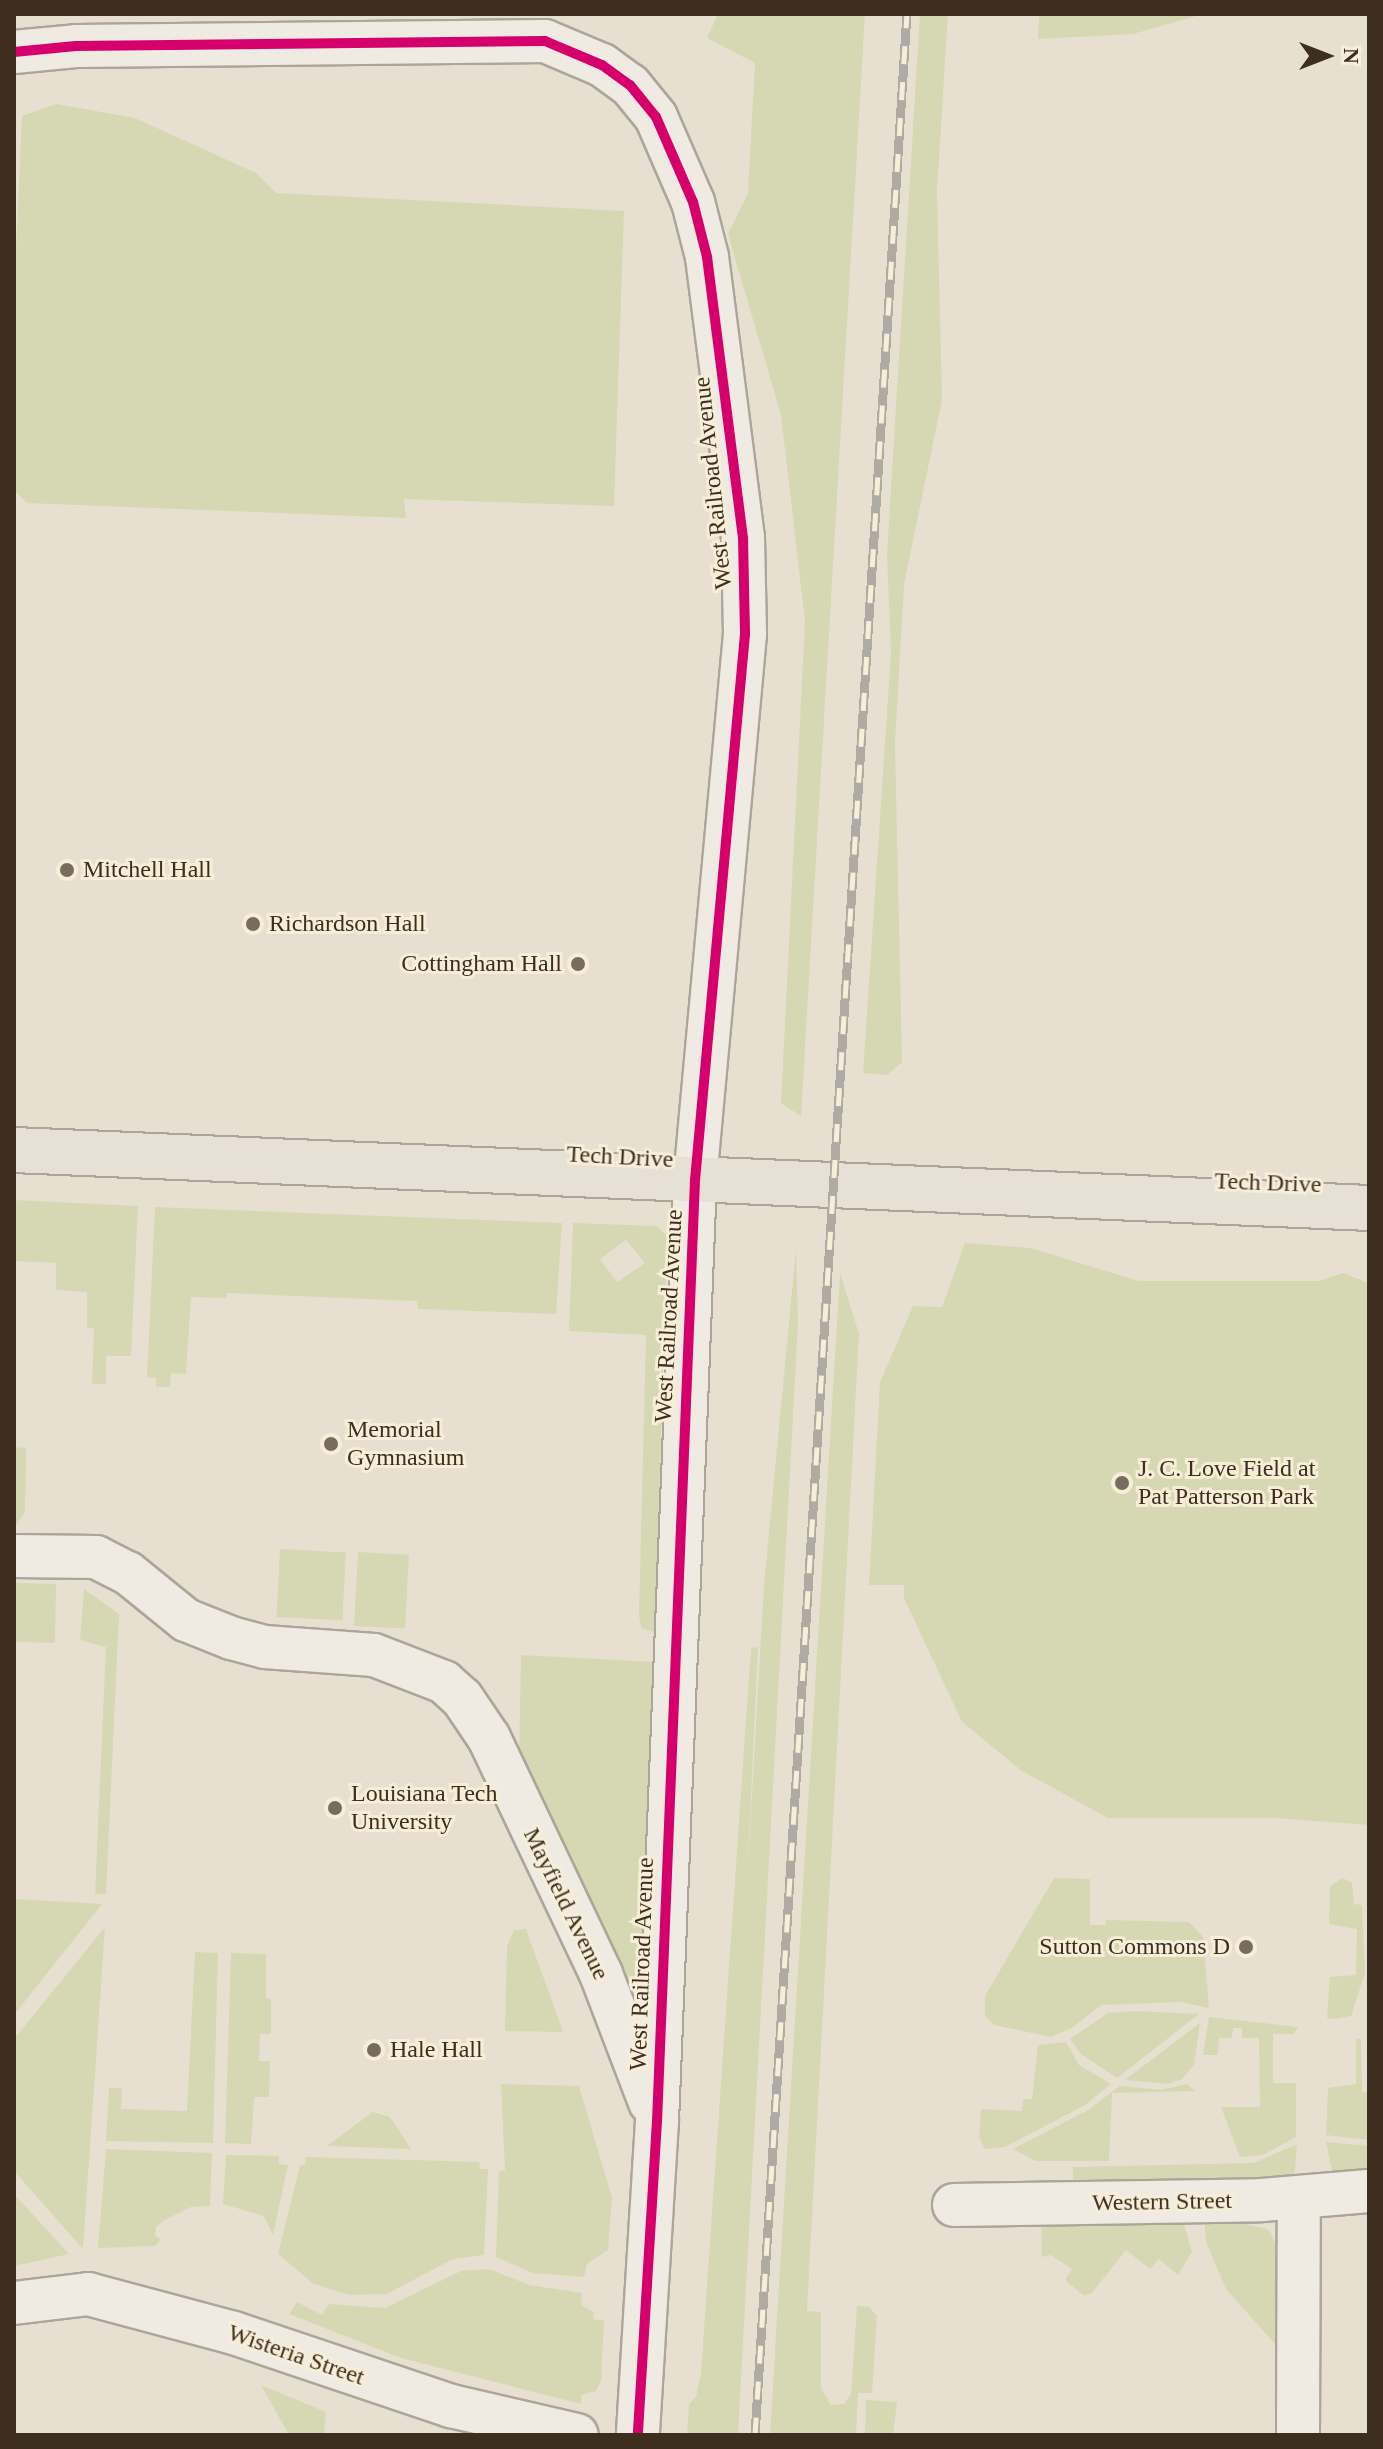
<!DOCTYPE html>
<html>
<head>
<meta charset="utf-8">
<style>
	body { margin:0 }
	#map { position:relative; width:1383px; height:2449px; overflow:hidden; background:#e7e0d1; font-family:"Times New Roman",serif }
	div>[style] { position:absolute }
	.green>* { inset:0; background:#d6d7b3; transform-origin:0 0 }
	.roads { filter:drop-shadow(2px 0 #ada599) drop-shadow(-2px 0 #ada599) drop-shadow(0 2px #ada599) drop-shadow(0 -2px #ada599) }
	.minor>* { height:42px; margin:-21px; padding:0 21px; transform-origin:21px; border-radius:21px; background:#efebe3 }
	.major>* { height:44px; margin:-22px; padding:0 22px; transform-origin:22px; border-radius:22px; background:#e6e1d4 }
	.rail>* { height:9px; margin-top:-4.5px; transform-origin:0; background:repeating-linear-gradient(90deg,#f7eed8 0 18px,#afaaa2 0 36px); box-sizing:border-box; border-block:2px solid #afaaa2 }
	.cycleway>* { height:10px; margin:-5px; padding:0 5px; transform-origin:5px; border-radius:5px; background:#d6006c }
	.dots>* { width:22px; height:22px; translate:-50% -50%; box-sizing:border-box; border:4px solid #f7eed8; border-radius:50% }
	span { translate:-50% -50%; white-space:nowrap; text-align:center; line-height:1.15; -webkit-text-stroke:6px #f7eed8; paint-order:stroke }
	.street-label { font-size:24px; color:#3d2e20 }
	.poi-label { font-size:24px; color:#3d2e20 }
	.left { translate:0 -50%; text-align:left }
	.right { translate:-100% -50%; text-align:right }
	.frame { position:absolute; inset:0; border:16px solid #3d2e20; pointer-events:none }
	.north { position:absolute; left:1287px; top:16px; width:80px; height:80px; -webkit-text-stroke:6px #f7eed8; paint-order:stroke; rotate:90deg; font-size:22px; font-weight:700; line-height:32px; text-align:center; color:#3d2e20 }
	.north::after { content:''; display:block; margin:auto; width:28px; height:36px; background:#3d2e20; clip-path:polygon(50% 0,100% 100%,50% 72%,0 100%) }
</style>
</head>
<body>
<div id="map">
	<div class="green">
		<i style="clip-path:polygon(718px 14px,865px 14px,801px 1116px,781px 1103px,805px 621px,781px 415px,728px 234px,748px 193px,755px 63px,707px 38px)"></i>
		<i style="clip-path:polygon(920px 14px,948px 14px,937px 192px,942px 400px,904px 584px,895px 743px,902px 1062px,887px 1075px,863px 1073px,891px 652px,887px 554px)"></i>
		<i style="clip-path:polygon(1039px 14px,1203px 14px,1133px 34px,1038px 39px)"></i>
		<i style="clip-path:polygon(56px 104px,135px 118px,256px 173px,276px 193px,624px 211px,614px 506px,404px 499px,406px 518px,27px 503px,14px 490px,14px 293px,22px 116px)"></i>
		<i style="clip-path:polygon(14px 1200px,138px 1206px,131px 1356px,106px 1356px,106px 1384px,92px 1384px,94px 1329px,87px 1327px,87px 1292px,56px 1290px,56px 1263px,14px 1261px)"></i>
		<i style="clip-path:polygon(155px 1207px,562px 1223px,556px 1314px,418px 1309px,417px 1301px,227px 1293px,226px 1298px,191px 1297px,186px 1374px,171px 1373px,170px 1387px,156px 1387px,156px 1378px,147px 1377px)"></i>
		<i style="clip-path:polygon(evenodd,573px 1223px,656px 1226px,667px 1236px,655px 1632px,642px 1629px,639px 1616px,646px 1335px,569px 1331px,573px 1223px,626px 1240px,645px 1263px,617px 1282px,600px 1259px,626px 1240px)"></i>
		<i style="clip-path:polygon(965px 1243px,1030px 1248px,1139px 1281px,1319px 1281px,1343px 1273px,1369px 1283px,1369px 1825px,1276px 1818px,1108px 1818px,1022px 1771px,962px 1722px,904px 1598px,904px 1585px,869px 1585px,880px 1382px,913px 1306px,942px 1307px)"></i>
		<i style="clip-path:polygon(796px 1250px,798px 1323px,738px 2435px,687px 2435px,689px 2404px,696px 2397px,701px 2373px,751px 1648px,758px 1647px,747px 1881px,764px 1585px)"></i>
		<i style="clip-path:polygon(840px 1273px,859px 1334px,807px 2311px,821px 2312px,821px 2389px,831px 2405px,844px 2404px,851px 2394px,857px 2306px,869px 2307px,877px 2316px,872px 2393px,858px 2393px,856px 2435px,770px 2435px)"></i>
		<i style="clip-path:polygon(14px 1447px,26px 1448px,26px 1462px,25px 1512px,14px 1528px)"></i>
		<i style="left:280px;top:1549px;width:66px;height:68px;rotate:3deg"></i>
		<i style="left:358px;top:1552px;width:51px;height:74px;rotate:3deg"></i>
		<i style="left:14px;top:1583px;width:42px;height:59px;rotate:1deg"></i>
		<i style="clip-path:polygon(84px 1589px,119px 1614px,106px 1894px,95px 1894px,106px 1647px,80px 1640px)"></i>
		<i style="clip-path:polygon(521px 1655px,654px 1662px,643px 1985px,633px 1985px,626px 1978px,519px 1758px)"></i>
		<i style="clip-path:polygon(1054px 1878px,1090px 1879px,1090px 1925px,1106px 1925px,1106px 1920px,1189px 1922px,1203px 1937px,1209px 2008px,1181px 2002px,1101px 2005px,1072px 2028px,1051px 2037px,994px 2025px,985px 2016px,985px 1996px)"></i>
		<i style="clip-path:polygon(1343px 1878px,1352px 1883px,1354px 1904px,1362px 1905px,1365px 1973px,1351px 2016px,1334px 2019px,1327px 2018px,1330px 1977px,1356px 1975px,1357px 1929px,1329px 1924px,1330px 1886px)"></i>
		<i style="clip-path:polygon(14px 1899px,102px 1904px,14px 2015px)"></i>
		<i style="clip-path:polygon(105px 1927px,83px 2249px,14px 2171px,14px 2039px)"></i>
		<i style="clip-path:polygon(526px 1929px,563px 2032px,505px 2031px,507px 1947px,514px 1930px)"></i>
		<i style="clip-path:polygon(195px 1952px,218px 1953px,213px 2143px,106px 2141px,109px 2088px,122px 2088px,121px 2109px,187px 2111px)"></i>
		<i style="clip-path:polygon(231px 1953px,266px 1954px,266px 1998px,271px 1999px,271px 2034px,260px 2034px,259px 2061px,270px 2061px,269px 2097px,254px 2097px,251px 2144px,225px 2143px)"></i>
		<i style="clip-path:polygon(1108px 2013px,1134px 2011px,1199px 2014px,1117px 2078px,1081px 2054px,1070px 2039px)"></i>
		<i style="clip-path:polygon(1209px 2017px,1298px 2027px,1293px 2034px,1273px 2034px,1273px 2083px,1296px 2083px,1296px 2137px,1263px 2155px,1240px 2157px,1221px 2107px,1260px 2107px,1259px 2038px,1242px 2038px,1242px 2028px,1233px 2028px,1232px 2038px,1219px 2038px,1218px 2055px,1203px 2055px)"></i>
		<i style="clip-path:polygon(1200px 2023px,1194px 2065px,1182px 2079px,1168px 2084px,1125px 2080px)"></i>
		<i style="clip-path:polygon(1356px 2039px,1361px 2039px,1362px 2092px,1369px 2093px,1369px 2140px,1326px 2135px,1328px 2088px,1356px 2084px)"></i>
		<i style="clip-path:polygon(1066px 2042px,1079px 2065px,1111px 2084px,1085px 2105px,1005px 2147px,985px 2149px,979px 2137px,981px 2109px,1022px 2111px,1023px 2099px,1032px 2099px,1038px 2045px)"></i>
		<i style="clip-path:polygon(501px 2084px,579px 2086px,612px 2198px,608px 2250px,587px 2264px,584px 2277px,533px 2273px,496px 2257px,499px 2171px,505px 2170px)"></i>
		<i style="clip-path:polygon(1187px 2084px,1195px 2091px,1112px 2093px,1109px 2161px,1036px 2161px,1013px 2149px,1088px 2110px,1120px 2086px,1161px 2090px)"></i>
		<i style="clip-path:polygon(373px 2112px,390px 2117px,411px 2149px,327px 2146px)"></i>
		<i style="clip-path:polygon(1326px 2142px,1369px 2146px,1369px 2179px,1333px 2175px)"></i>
		<i style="clip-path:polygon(1297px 2144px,1294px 2180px,1073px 2185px,1073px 2167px,1254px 2163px)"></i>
		<i style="clip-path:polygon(106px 2149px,212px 2153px,210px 2206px,191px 2207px,163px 2221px,156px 2227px,155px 2236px,161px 2239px,155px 2246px,98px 2248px)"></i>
		<i style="clip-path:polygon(226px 2155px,279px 2156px,279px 2164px,288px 2165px,273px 2235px,264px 2216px,223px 2204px)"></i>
		<i style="clip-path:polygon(306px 2157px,480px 2162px,479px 2169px,488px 2169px,484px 2255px,453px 2259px,387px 2294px,349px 2295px,314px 2284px,278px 2254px,300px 2165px,305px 2165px)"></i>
		<i style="clip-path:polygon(14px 2194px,69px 2254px,14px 2266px)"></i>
		<i style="clip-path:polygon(1204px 2215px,1268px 2229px,1280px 2252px,1287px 2348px,1273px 2342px,1226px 2289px,1206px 2242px)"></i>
		<i style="clip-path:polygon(1182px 2217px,1192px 2252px,1178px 2275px,1159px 2259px,1150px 2269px,1126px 2250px,1091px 2294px,1083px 2295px,1065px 2280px,1072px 2269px,1051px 2255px,1042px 2257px,1041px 2222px)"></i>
		<i style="clip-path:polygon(489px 2269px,529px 2285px,582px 2293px,581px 2305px,594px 2312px,593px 2319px,604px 2321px,601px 2381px,596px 2391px,581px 2395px,581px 2404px,401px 2358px,289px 2314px,297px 2302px,322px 2315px,329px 2304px,385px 2308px,461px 2271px)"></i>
		<i style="clip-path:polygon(261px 2385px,326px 2412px,324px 2435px,289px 2435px)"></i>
		<i style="clip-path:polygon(866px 2400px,897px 2402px,893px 2435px,865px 2435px)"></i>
	</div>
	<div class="roads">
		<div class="minor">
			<i style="left:14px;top:52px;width:62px;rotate:-5.5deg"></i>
			<i style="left:76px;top:46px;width:469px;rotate:-0.6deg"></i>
			<i style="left:545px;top:41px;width:62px;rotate:22.8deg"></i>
			<i style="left:602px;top:65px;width:34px;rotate:36deg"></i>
			<i style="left:630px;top:85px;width:41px;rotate:50.9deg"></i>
			<i style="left:656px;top:117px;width:93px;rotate:66.5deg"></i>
			<i style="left:693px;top:202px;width:57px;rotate:75.7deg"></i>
			<i style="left:707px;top:257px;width:283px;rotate:82.7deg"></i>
			<i style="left:743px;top:538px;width:96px;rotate:88.8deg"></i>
			<i style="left:745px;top:634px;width:548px;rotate:95.23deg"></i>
			<i style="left:695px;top:1180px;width:942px;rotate:92.31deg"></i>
			<i style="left:657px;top:2121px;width:315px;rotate:93.5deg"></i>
			<i style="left:14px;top:1556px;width:82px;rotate:0.7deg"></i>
			<i style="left:96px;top:1557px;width:36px;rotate:27deg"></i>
			<i style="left:128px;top:1573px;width:75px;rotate:39deg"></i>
			<i style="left:186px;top:1620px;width:48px;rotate:21.8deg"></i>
			<i style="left:231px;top:1638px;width:35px;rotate:15deg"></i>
			<i style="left:265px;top:1647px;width:109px;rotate:4.2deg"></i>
			<i style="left:374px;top:1655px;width:75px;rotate:21.1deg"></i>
			<i style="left:444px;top:1682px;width:24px;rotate:42deg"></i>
			<i style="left:462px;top:1698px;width:48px;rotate:56deg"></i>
			<i style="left:489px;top:1738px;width:261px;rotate:64.6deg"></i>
			<i style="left:601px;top:1974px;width:137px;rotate:69.1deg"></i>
			<i style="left:954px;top:2205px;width:308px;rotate:-0.9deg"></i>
			<i style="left:1262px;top:2200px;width:107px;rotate:-4.8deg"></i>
			<i style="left:14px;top:2303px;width:75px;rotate:-6.9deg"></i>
			<i style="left:88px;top:2294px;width:151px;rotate:15deg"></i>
			<i style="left:234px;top:2333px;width:229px;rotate:18.6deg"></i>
			<i style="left:451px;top:2406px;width:129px;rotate:13deg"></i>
			<i style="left:1298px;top:2435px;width:237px;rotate:-89.8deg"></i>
		</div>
		<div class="major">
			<i style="left:14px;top:1150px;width:1356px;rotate:2.45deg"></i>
		</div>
	</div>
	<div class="rail">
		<i style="left:755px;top:2435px;width:2426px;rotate:-86.41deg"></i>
	</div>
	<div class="cycleway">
		<i style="left:14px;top:52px;width:62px;rotate:-5.5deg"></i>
		<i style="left:76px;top:46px;width:469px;rotate:-0.6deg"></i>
		<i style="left:545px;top:41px;width:62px;rotate:22.8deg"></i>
		<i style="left:602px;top:65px;width:34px;rotate:36deg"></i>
		<i style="left:630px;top:85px;width:41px;rotate:50.9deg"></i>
		<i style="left:656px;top:117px;width:93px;rotate:66.5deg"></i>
		<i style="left:693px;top:202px;width:57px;rotate:75.7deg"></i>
		<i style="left:707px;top:257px;width:283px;rotate:82.7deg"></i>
		<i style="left:743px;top:538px;width:96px;rotate:88.8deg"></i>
		<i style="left:745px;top:634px;width:548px;rotate:95.23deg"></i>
		<i style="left:695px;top:1180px;width:942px;rotate:92.31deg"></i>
		<i style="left:657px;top:2121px;width:315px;rotate:93.5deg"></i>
	</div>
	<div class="dots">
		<i style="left:67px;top:870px;background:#786c5e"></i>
		<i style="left:253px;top:924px;background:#786c5e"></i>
		<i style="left:578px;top:964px;background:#786c5e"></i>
		<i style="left:331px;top:1444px;background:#786c5e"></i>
		<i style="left:1122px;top:1483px;background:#786c5e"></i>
		<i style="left:335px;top:1808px;background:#786c5e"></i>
		<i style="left:1246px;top:1947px;background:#786c5e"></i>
		<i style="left:374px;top:2050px;background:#786c5e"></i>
	</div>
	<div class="street-label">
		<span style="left:713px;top:483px;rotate:-96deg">West Railroad Avenue</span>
		<span style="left:620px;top:1157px;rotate:3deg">Tech Drive</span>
		<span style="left:1268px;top:1183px;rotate:2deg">Tech Drive</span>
		<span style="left:669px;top:1316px;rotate:-87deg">West Railroad Avenue</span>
		<span style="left:566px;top:1904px;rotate:64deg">Mayfield Avenue</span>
		<span style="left:642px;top:1964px;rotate:-88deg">West Railroad Avenue</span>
		<span style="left:1162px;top:2202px;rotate:-1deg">Western Street</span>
		<span style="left:296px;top:2355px;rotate:19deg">Wisteria Street</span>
	</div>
	<div class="poi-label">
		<span class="left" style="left:83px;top:870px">Mitchell Hall</span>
		<span class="left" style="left:269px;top:924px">Richardson Hall</span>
		<span class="right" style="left:562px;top:964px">Cottingham Hall</span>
		<span class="left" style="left:347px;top:1444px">Memorial<br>Gymnasium</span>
		<span class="left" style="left:1138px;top:1483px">J. C. Love Field at<br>Pat Patterson Park</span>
		<span class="left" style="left:351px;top:1808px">Louisiana Tech<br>University</span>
		<span class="right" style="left:1230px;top:1947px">Sutton Commons D</span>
		<span class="left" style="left:390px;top:2050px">Hale Hall</span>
	</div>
	<div class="frame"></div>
	<div class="north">N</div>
</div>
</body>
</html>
